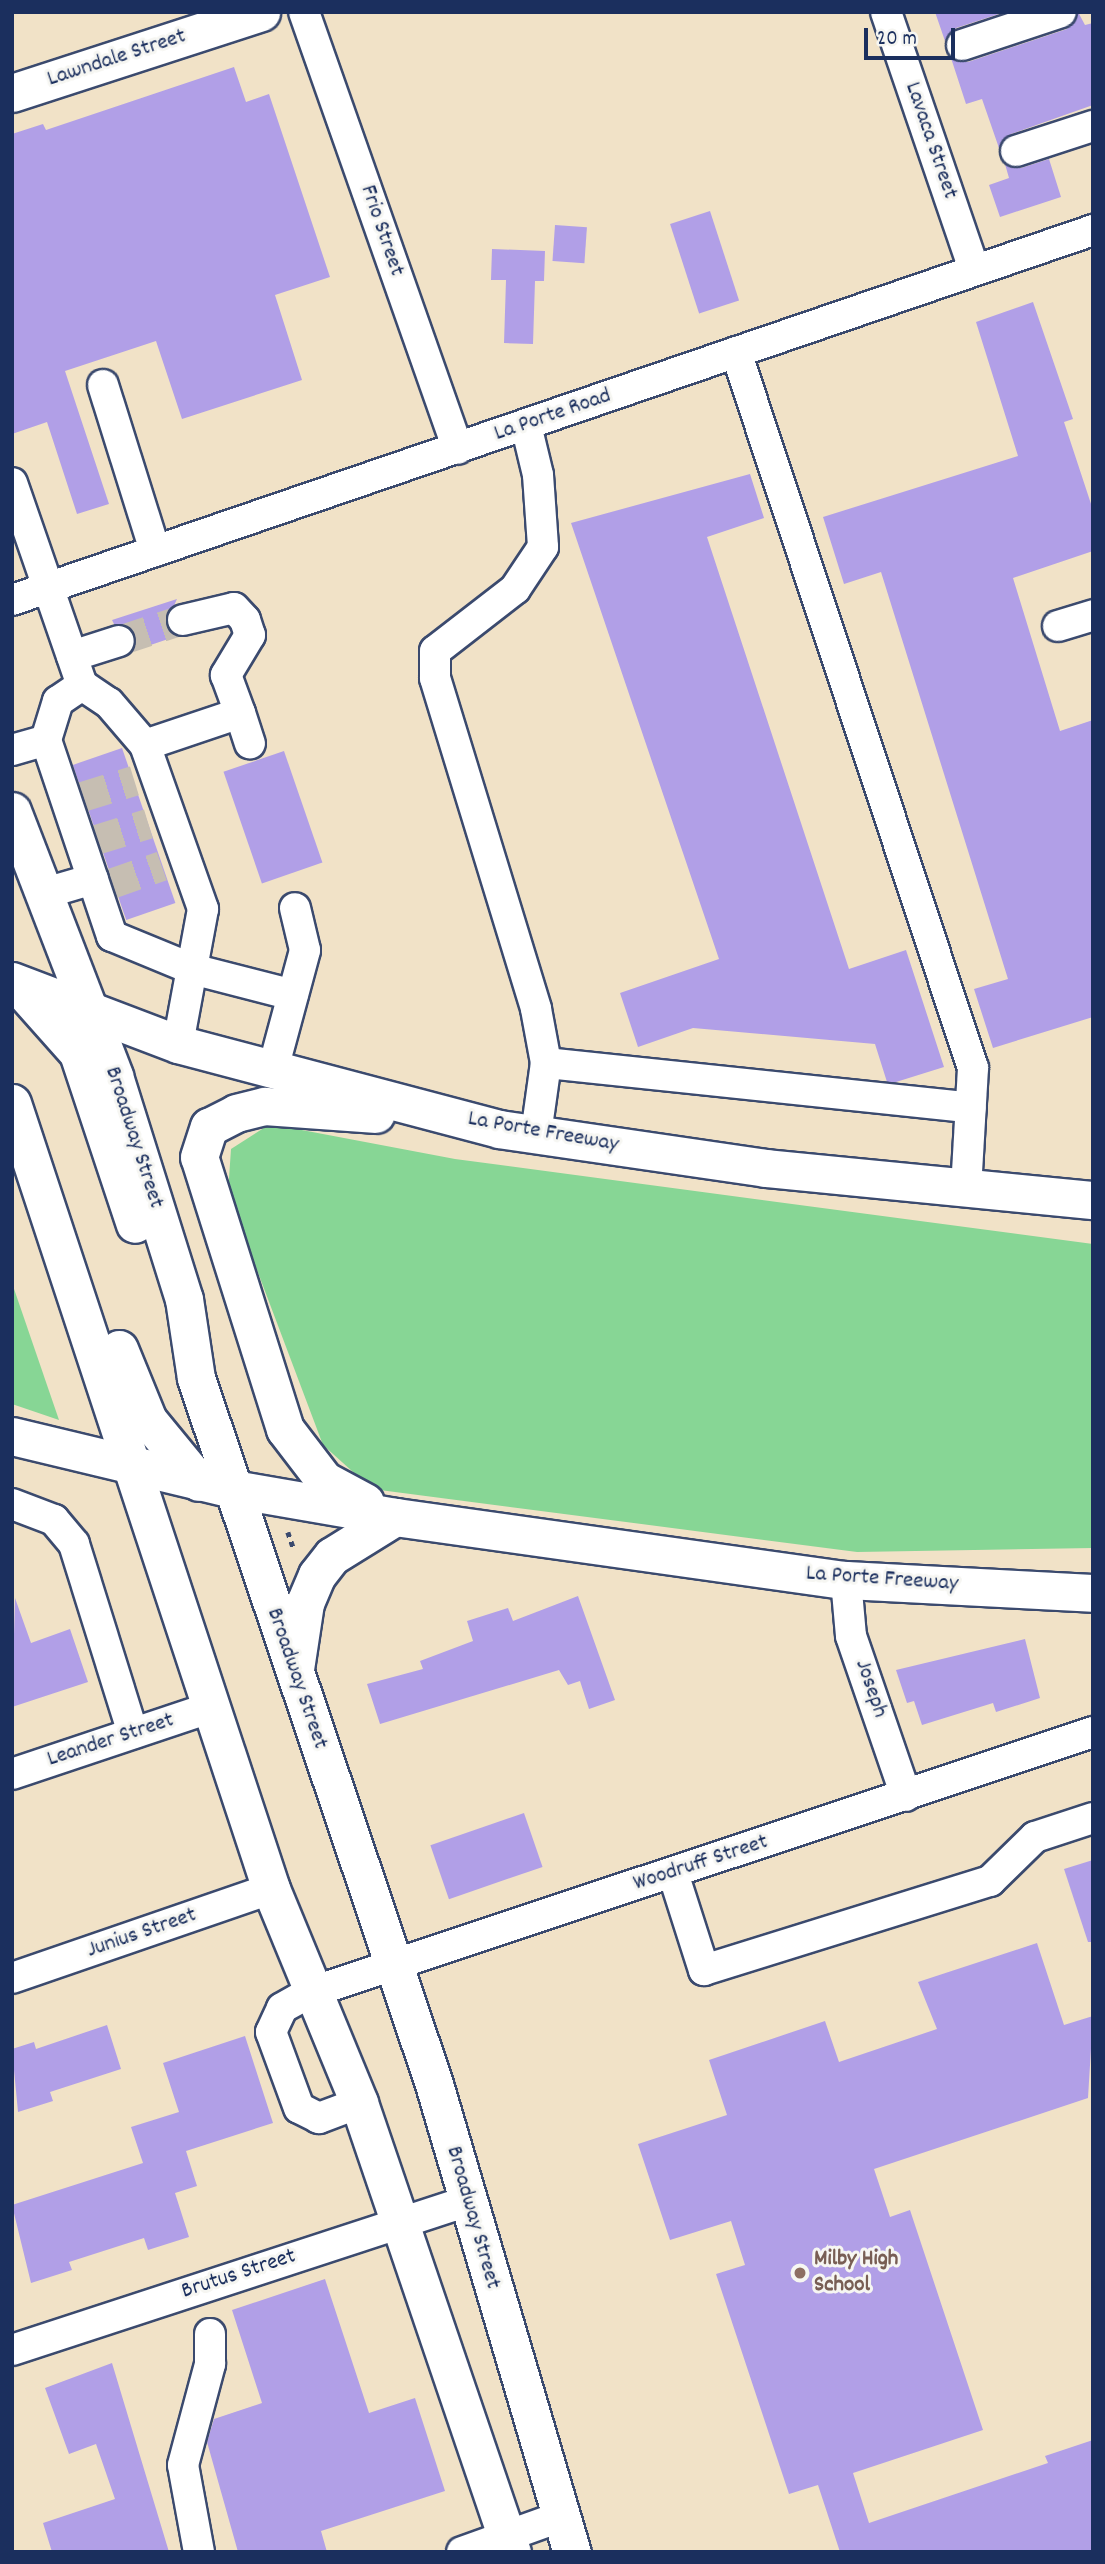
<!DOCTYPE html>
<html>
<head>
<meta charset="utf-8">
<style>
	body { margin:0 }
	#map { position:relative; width:1105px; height:2564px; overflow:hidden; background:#f1e2c7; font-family:Dekko,sans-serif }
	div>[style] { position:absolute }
	.green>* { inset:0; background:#87d695 }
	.building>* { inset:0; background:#b19fe7; transform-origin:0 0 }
	.minor-tunnel>* { height:30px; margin-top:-15px; transform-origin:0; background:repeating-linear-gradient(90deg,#c6beb2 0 30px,transparent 0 45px) }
	.path>* { height:4.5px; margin-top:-2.25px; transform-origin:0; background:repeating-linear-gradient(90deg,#3b4a6e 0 5px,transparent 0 10px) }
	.roads { filter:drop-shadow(2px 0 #3b4a6e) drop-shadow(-2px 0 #3b4a6e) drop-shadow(0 2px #3b4a6e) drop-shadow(0 -2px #3b4a6e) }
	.minor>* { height:30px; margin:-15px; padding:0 15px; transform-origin:15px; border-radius:15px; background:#fff }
	.major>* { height:37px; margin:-18.5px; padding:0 18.5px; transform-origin:18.5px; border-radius:18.5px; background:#fff }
	.dots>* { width:19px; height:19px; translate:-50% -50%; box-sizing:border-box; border:4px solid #f6f6f2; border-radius:50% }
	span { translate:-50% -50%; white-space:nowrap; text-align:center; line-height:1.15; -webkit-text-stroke:6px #f6f6f2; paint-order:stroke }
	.street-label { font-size:23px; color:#1b2f5e }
	.education-label { font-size:23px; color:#785e54; font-weight:700 }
	.left { translate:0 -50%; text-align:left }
	.frame { position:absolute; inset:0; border:14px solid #1b2f5e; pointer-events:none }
	.scale { position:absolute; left:864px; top:28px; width:91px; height:32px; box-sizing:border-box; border:4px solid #1b2f5e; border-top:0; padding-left:9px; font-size:21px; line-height:24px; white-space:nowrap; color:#1b2f5e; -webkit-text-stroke:5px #f6f6f2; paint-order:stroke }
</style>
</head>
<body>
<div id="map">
	<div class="green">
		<i style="clip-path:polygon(270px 1124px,455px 1159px,1093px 1244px,1093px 1548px,857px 1552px,372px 1489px,323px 1445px,228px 1193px,231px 1149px)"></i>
		<i style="clip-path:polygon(12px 1283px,59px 1420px,12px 1404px)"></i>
	</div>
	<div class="building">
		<i style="clip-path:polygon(935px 12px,1005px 12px,956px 28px,945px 41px)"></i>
		<i style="clip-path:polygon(1078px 12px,1085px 25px,1093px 23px,1093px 105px,1011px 134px,999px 148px,982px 99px,966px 104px,951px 58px,968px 62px,1067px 29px)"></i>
		<i style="clip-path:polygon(234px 67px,246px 102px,269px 94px,330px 277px,275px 295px,302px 380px,182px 419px,156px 341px,65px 371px,109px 504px,77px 514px,47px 422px,12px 434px,12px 134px,43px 124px,46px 130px)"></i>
		<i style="clip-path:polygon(1049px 159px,1061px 197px,1000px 217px,989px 185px,1009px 178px,1005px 164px,1021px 168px)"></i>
		<i style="left:710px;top:211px;width:94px;height:42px;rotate:72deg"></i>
		<i style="left:555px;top:225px;width:32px;height:36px;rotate:4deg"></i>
		<i style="clip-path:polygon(492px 249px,545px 251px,544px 281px,535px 281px,533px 344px,504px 343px,506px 280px,491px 280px)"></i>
		<i style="clip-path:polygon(1033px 302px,1073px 419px,1064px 422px,1093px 510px,1093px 551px,1013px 578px,1060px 731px,1093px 720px,1093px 1017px,993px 1048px,974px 989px,1008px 979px,881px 572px,844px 584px,823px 517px,1018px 456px,976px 322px)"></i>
		<i style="clip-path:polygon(750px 474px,764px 518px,707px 537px,849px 969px,906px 950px,944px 1067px,896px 1082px,887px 1082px,875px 1044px,693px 1028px,638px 1047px,620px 993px,719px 959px,571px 523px)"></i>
		<i style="clip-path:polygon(177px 599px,166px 623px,177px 636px,133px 651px,131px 629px,114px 624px,112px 620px)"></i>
		<i style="left:122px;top:748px;width:164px;height:52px;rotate:71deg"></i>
		<i style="left:284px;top:751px;width:118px;height:64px;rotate:71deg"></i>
		<i style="clip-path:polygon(578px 1596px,615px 1700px,589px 1709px,580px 1681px,568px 1685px,559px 1670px,380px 1724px,367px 1684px,423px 1669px,420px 1661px,473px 1641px,467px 1621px,508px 1608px,513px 1621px)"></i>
		<i style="clip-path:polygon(15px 1598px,31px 1643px,70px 1629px,88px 1682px,12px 1707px)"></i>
		<i style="clip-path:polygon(1025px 1639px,1040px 1698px,996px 1712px,993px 1703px,922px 1725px,914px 1701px,907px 1703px,896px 1670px)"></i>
		<i style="left:524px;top:1813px;width:57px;height:99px;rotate:71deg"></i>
		<i style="clip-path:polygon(1093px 1860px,1093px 1942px,1088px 1942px,1064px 1869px)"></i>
		<i style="clip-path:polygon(1037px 1943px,1064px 2025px,1093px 2016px,1088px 2098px,874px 2169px,890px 2217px,910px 2210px,983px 2430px,853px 2473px,869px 2523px,1048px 2463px,1045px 2456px,1093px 2440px,1093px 2552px,840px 2552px,818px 2485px,789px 2494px,716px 2274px,745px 2265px,731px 2221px,670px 2240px,638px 2144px,727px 2115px,709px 2060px,825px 2021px,839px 2062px,937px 2029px,918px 1982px)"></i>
		<i style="clip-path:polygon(107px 2025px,121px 2069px,50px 2092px,53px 2101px,18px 2112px,12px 2049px,34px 2042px,36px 2049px)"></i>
		<i style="clip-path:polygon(245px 2036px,273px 2123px,186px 2151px,197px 2186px,175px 2193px,189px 2237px,148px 2250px,144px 2238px,69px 2262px,72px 2270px,31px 2283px,12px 2205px,143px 2163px,131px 2127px,179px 2112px,163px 2063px)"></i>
		<i style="clip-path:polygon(325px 2279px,369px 2413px,415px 2398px,445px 2491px,321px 2531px,327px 2552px,238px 2552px,207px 2442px,214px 2419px,262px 2403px,232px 2310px)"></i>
		<i style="clip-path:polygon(112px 2363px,169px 2552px,52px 2552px,43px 2523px,115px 2499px,96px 2444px,69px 2454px,45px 2388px)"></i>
	</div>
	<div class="minor-tunnel">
		<i style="left:119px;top:641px;width:67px;rotate:-18.2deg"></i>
		<i style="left:79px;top:798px;width:58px;rotate:-17.2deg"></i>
		<i style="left:93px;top:841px;width:58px;rotate:-17.2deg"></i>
		<i style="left:108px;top:885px;width:57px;rotate:-19.4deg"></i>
	</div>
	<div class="path">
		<i style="left:288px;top:1532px;width:18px;rotate:71deg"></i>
	</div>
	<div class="roads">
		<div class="minor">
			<i style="left:304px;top:12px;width:463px;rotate:70.6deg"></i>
			<i style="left:886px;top:12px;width:272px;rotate:71.1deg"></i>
			<i style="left:962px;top:45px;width:104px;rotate:-18.4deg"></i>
			<i style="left:1016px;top:151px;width:81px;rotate:-18deg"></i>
			<i style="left:736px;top:352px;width:754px;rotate:71.69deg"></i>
			<i style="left:973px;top:1068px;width:120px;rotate:93.3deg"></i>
			<i style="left:103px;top:385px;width:174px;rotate:72.6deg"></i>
			<i style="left:526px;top:425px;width:51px;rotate:76.5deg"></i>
			<i style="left:538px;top:475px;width:72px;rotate:86deg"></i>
			<i style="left:543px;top:547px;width:50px;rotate:123.7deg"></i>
			<i style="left:515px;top:589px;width:101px;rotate:142.2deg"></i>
			<i style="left:435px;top:651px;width:27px;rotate:90deg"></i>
			<i style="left:435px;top:678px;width:346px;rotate:73deg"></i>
			<i style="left:536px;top:1009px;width:55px;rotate:79.5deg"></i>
			<i style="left:12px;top:483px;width:214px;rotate:70.9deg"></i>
			<i style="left:82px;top:685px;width:32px;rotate:34deg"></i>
			<i style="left:109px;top:703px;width:55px;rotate:49.4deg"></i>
			<i style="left:145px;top:745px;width:174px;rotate:70.5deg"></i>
			<i style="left:203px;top:909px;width:137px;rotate:100.5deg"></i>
			<i style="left:12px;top:600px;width:1143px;rotate:-18.89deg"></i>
			<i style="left:183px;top:620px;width:52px;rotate:-13.2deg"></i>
			<i style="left:234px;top:608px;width:16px;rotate:47deg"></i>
			<i style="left:245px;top:620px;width:16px;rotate:72deg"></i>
			<i style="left:250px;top:635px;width:47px;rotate:121deg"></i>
			<i style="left:226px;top:675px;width:40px;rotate:69.8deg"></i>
			<i style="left:1058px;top:626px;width:37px;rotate:-17deg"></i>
			<i style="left:72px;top:656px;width:49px;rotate:-17.7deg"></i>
			<i style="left:82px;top:685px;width:29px;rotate:146deg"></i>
			<i style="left:58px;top:701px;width:41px;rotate:107.1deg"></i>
			<i style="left:46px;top:740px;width:207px;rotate:71.4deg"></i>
			<i style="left:112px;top:936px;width:87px;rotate:22.4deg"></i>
			<i style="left:192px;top:969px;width:104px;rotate:14.4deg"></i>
			<i style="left:145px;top:745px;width:100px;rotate:-18.6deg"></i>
			<i style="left:240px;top:713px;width:32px;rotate:72deg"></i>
			<i style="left:12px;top:750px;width:35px;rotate:-16deg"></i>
			<i style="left:42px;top:894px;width:53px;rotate:-16.4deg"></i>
			<i style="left:273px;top:1069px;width:123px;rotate:-74.9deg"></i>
			<i style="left:305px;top:950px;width:43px;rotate:-103.4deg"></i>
			<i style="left:536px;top:1134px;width:72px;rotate:-82deg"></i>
			<i style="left:546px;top:1063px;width:427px;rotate:6deg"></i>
			<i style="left:12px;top:1504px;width:45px;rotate:20.9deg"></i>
			<i style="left:54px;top:1520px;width:31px;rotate:50deg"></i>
			<i style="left:74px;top:1544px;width:198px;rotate:72.7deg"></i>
			<i style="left:846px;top:1580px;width:56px;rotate:84.9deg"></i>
			<i style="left:851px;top:1636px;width:169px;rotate:71deg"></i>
			<i style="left:12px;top:1774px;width:208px;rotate:-18.5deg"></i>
			<i style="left:673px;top:1873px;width:102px;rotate:72.3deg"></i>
			<i style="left:704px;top:1970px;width:300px;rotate:-17.3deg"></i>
			<i style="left:990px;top:1881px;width:63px;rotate:-44.4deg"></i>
			<i style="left:1035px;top:1837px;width:61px;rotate:-18.1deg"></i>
			<i style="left:12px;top:1978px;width:274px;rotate:-19deg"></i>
			<i style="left:359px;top:2103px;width:43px;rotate:159.4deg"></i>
			<i style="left:319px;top:2118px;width:22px;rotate:-153deg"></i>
			<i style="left:299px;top:2108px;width:81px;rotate:-110.2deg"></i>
			<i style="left:271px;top:2032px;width:26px;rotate:-65deg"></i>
			<i style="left:282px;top:2008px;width:31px;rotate:-29deg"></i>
			<i style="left:309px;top:1993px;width:826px;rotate:-18.41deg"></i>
			<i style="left:12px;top:2350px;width:479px;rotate:-18.1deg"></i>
			<i style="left:199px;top:2552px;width:88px;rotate:-100.4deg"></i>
			<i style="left:183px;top:2465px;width:105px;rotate:-75deg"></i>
			<i style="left:210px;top:2364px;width:30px;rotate:-90deg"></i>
			<i style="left:462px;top:2552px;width:104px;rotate:-19.7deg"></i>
		</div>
		<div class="major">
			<i style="left:12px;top:93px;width:262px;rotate:-18deg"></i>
			<i style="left:12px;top:811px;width:284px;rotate:68.9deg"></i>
			<i style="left:114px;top:1076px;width:234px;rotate:72.6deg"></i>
			<i style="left:184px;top:1299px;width:80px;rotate:81.4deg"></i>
			<i style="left:196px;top:1378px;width:745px;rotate:71.37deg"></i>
			<i style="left:434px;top:2084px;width:488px;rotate:73.6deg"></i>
			<i style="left:12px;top:981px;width:178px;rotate:20.8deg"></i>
			<i style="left:178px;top:1044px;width:332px;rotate:14.8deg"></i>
			<i style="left:499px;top:1129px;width:269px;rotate:8.3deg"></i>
			<i style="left:765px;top:1168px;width:330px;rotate:5.6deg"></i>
			<i style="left:23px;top:991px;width:83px;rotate:48.4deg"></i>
			<i style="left:78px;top:1053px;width:180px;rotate:71.6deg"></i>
			<i style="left:12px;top:1103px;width:828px;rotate:71.76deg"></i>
			<i style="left:271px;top:1889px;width:231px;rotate:67.6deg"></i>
			<i style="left:359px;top:2103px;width:474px;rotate:71.2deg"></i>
			<i style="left:119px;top:1349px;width:77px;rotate:67.8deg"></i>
			<i style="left:148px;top:1420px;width:80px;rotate:50.6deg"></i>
			<i style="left:12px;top:1436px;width:227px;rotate:13.5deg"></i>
			<i style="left:233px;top:1489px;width:164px;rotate:9.8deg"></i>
			<i style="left:395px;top:1517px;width:455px;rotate:8deg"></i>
			<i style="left:846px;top:1580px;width:247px;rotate:3deg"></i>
			<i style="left:365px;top:1502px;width:47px;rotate:-151.8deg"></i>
			<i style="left:324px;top:1480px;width:64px;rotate:-127.4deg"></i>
			<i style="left:285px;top:1429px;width:285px;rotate:-107.5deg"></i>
			<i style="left:199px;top:1157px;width:32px;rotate:-72deg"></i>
			<i style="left:209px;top:1127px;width:30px;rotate:-27deg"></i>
			<i style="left:236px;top:1113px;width:30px;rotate:-14deg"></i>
			<i style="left:265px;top:1106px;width:111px;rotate:4.1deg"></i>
			<i style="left:295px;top:1669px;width:67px;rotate:-81.4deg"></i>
			<i style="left:305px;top:1603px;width:30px;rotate:-67deg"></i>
			<i style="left:317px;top:1575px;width:24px;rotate:-52deg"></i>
			<i style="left:332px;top:1556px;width:74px;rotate:-31.8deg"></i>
		</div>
	</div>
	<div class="dots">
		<i style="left:800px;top:2273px;background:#8d6e63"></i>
	</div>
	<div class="street-label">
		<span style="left:117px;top:59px;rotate:-18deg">Lawndale Street</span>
		<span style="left:930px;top:141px;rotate:71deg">Lavaca Street</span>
		<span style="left:381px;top:231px;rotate:71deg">Frio Street</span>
		<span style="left:553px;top:416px;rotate:-19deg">La Porte Road</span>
		<span style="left:543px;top:1133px;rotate:10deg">La Porte Freeway</span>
		<span style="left:133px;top:1138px;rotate:72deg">Broadway Street</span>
		<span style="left:882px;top:1580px;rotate:4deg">La Porte Freeway</span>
		<span style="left:296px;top:1679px;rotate:71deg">Broadway Street</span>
		<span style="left:870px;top:1689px;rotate:71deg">Joseph</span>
		<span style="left:111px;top:1741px;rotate:-18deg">Leander Street</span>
		<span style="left:701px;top:1864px;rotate:-18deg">Woodruff Street</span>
		<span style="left:142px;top:1934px;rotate:-19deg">Junius Street</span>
		<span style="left:472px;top:2218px;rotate:74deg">Broadway Street</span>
		<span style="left:239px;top:2275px;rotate:-18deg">Brutus Street</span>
	</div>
	<div class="education-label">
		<span class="left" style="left:814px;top:2273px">Milby High<br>School</span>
	</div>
	<div class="frame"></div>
	<div class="scale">20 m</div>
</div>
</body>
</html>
